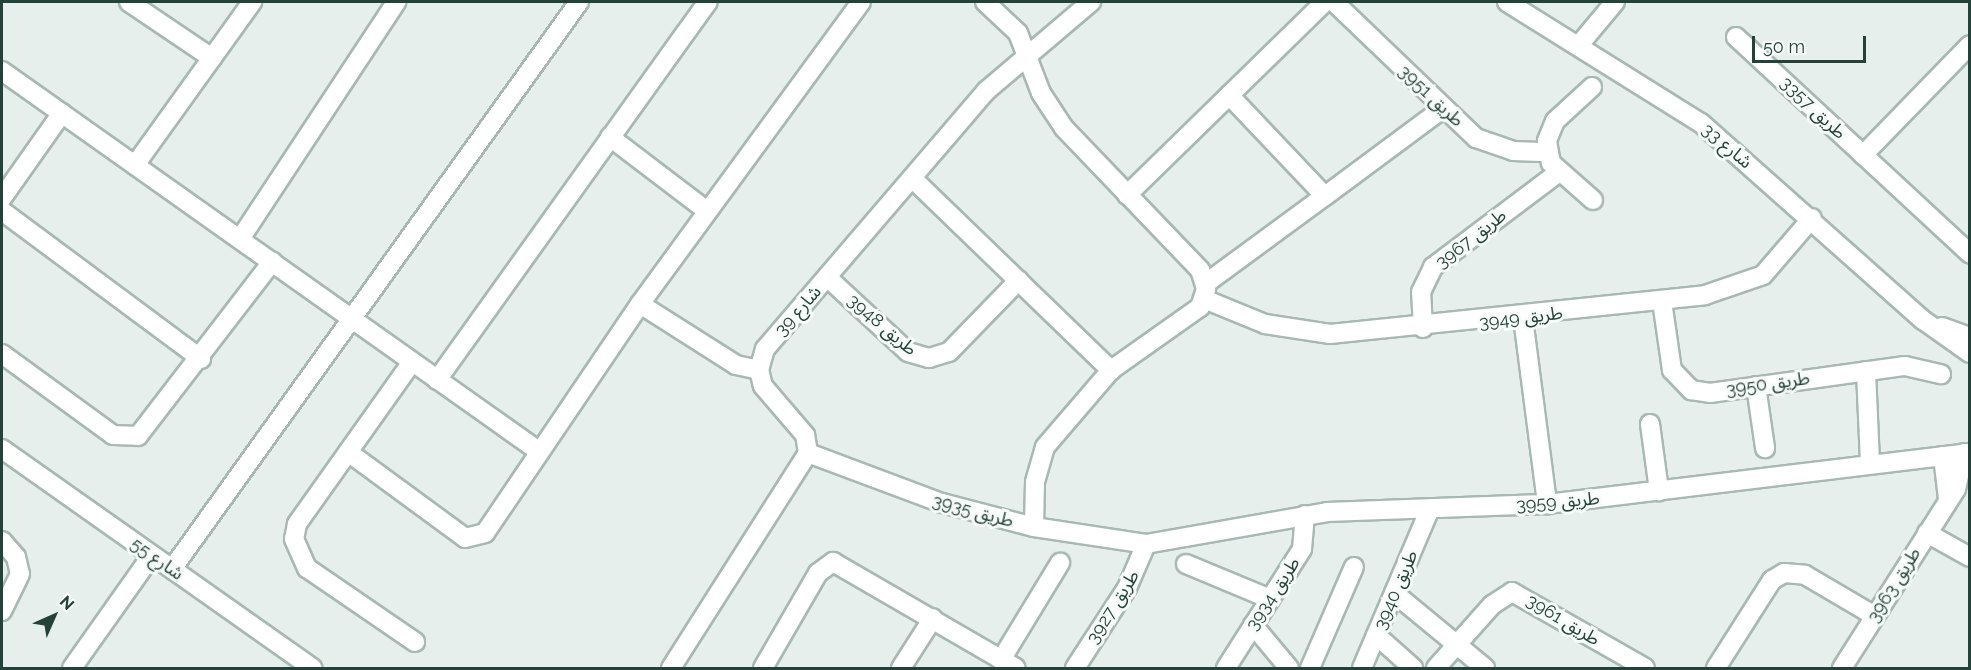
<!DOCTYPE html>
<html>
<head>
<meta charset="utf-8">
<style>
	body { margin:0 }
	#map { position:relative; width:1971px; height:670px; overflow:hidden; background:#e6efeb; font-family:Raleway,"Noto Sans Arabic",sans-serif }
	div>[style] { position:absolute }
	.roads { filter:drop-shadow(2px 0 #a8b8b2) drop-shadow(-2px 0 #a8b8b2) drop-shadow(0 2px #a8b8b2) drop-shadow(0 -2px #a8b8b2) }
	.minor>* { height:18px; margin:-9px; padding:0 9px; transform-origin:9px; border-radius:9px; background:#fff }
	span { translate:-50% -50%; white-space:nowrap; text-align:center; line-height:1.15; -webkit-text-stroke:6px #f7fbf9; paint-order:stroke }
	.street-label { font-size:18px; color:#24423a }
	.frame { position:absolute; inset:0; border:3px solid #24423a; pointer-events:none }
	.north { position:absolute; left:24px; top:586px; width:60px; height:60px; -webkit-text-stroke:4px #f7fbf9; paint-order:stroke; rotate:45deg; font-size:16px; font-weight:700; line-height:24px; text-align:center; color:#24423a }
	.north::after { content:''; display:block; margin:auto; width:21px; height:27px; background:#24423a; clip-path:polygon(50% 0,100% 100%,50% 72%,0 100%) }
	.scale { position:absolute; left:1752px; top:36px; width:114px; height:27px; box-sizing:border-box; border:3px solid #24423a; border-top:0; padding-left:8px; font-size:18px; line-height:21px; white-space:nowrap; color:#24423a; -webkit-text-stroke:4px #f7fbf9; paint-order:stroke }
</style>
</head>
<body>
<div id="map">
	<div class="roads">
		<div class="minor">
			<i style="left:129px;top:2px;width:100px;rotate:34deg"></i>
			<i style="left:985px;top:2px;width:45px;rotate:43.2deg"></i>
			<i style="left:1018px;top:33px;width:64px;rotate:69deg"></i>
			<i style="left:1041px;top:93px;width:42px;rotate:56.7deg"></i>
			<i style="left:1064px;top:128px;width:197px;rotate:46.2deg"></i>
			<i style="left:1200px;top:270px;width:20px;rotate:72deg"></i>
			<i style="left:1206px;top:289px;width:19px;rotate:108deg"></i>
			<i style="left:1200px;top:307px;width:109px;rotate:144.7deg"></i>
			<i style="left:1111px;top:370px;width:101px;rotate:130.6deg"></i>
			<i style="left:1045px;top:447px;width:36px;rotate:106deg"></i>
			<i style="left:1035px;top:482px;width:45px;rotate:91.3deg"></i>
			<i style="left:1334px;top:2px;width:197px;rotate:43.8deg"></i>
			<i style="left:1476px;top:138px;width:39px;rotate:19deg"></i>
			<i style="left:1513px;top:151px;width:35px;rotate:2deg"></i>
			<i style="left:1507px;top:2px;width:229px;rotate:32deg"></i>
			<i style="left:1701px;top:123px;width:297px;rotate:41.6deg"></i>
			<i style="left:1923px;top:320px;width:57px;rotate:35.1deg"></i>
			<i style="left:1736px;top:37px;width:319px;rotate:42.8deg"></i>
			<i style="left:1579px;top:45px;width:56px;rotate:-50.1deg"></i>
			<i style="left:2px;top:71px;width:659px;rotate:35.31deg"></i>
			<i style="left:1592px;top:87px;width:50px;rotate:137.4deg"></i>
			<i style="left:1555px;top:121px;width:22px;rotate:112deg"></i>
			<i style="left:1547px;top:141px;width:22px;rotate:80deg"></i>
			<i style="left:1551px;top:163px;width:56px;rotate:41.4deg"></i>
			<i style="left:1229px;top:95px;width:139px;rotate:46.5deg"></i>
			<i style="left:1325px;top:196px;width:146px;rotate:-36.6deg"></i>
			<i style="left:610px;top:137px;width:122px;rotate:37.3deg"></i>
			<i style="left:1863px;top:155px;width:153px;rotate:-45.8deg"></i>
			<i style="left:135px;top:165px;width:201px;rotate:-54.3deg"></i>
			<i style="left:912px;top:178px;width:277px;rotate:44deg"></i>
			<i style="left:1127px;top:195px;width:277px;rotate:-44.3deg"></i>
			<i style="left:2px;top:198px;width:104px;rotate:-54.8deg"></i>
			<i style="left:2px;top:211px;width:248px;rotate:36.6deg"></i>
			<i style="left:240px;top:239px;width:284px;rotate:-56.6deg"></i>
			<i style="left:827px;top:277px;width:110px;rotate:42.8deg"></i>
			<i style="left:908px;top:352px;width:22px;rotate:16deg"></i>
			<i style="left:929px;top:358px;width:21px;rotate:-17deg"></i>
			<i style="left:949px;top:352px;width:100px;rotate:-45.8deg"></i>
			<i style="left:1205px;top:284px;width:149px;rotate:-36.3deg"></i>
			<i style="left:1204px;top:299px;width:66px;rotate:22.3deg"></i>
			<i style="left:1265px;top:324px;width:66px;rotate:8.7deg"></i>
			<i style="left:1330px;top:334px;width:377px;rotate:-5.9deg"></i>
			<i style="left:1705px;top:295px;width:61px;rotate:-19deg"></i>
			<i style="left:1763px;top:275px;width:75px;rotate:-49.3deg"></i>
			<i style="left:1662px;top:301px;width:70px;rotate:81.8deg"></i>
			<i style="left:1672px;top:370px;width:28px;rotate:46deg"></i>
			<i style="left:1691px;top:390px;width:19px;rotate:9deg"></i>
			<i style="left:1710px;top:393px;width:197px;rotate:-7.9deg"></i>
			<i style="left:1905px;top:366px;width:37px;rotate:13deg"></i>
			<i style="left:640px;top:304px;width:114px;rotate:32.4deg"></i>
			<i style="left:736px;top:365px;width:24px;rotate:12deg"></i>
			<i style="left:1523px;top:318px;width:188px;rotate:82.6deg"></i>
			<i style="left:1942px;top:327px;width:30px;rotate:20deg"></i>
			<i style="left:1423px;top:328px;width:36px;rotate:-93deg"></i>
			<i style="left:1421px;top:292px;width:28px;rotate:-64deg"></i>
			<i style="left:1433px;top:267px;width:158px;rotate:-37deg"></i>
			<i style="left:2px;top:354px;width:137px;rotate:36.1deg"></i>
			<i style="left:113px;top:435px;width:25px;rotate:2deg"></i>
			<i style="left:138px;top:436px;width:220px;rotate:-52.4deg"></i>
			<i style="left:412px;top:362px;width:199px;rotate:125.4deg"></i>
			<i style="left:297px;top:524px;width:15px;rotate:101deg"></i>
			<i style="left:294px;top:539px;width:32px;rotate:66deg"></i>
			<i style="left:307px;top:568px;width:131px;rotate:34.4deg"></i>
			<i style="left:1866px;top:371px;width:93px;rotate:87.5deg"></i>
			<i style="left:437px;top:380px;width:465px;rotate:-54.4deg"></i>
			<i style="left:1756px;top:386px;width:63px;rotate:81.7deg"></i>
			<i style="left:1650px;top:424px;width:68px;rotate:82.3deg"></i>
			<i style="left:2px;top:449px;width:380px;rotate:35.2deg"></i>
			<i style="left:348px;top:452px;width:145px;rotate:36.3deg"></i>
			<i style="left:465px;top:538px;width:21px;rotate:-14deg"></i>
			<i style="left:485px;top:533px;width:277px;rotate:-55.9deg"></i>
			<i style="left:640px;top:304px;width:374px;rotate:-53.8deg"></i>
			<i style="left:808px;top:453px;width:143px;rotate:20.5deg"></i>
			<i style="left:942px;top:503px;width:95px;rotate:14.6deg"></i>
			<i style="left:1034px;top:527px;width:113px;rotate:8.6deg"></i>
			<i style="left:1146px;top:544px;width:184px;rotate:-10deg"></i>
			<i style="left:1327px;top:512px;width:220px;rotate:-2.1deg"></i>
			<i style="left:1547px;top:504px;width:426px;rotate:-6.9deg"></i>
			<i style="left:1943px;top:456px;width:43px;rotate:83.4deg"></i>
			<i style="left:1927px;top:533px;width:49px;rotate:29.2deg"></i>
			<i style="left:2px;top:541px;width:21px;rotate:49deg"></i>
			<i style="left:16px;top:557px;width:17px;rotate:77deg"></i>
			<i style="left:20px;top:574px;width:41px;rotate:115.9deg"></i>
			<i style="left:1186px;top:564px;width:91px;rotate:22.6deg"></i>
			<i style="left:172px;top:569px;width:698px;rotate:-54.33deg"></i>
			<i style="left:1394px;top:593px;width:118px;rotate:39.5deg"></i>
			<i style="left:1253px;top:625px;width:56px;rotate:50.1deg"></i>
			<i style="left:1376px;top:635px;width:50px;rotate:41.7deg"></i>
			<i style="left:1001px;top:660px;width:114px;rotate:-58.7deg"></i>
			<i style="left:72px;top:668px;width:138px;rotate:-54.7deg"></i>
			<i style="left:671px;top:668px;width:255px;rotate:-57.5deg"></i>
			<i style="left:808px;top:453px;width:18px;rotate:-99deg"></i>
			<i style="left:805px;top:435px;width:65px;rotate:-130.6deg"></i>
			<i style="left:763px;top:386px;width:16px;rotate:-104deg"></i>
			<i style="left:759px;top:370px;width:22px;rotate:-74deg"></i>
			<i style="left:765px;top:349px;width:340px;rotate:-49.4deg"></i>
			<i style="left:986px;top:91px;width:138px;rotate:-40.3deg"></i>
			<i style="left:763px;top:668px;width:110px;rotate:-59.9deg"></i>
			<i style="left:818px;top:573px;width:19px;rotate:-36deg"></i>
			<i style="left:833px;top:562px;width:211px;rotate:30.1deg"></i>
			<i style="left:901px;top:668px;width:59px;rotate:-57.4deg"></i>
			<i style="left:1075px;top:668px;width:95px;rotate:-57deg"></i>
			<i style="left:1127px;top:588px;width:48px;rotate:-66.6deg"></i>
			<i style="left:1226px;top:668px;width:141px;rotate:-57.4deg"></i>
			<i style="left:1302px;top:549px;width:34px;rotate:-85deg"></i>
			<i style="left:1310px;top:668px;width:110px;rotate:-66.5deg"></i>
			<i style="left:1362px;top:668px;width:171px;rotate:-66.9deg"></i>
			<i style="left:1436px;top:668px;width:84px;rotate:-48.4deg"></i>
			<i style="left:1492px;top:605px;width:24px;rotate:-33deg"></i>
			<i style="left:1512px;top:592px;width:153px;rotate:29.7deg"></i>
			<i style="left:1716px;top:668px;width:104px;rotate:-57.5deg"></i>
			<i style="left:1772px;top:580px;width:14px;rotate:-30deg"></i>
			<i style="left:1784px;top:573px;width:21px;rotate:5deg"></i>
			<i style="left:1805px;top:575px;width:81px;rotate:30.4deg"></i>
			<i style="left:1842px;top:668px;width:212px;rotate:-57.5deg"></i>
			<i style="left:1956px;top:489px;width:37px;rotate:-77deg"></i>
		</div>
	</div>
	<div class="street-label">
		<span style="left:1431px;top:96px;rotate:43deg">طريق 3951</span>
		<span style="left:1813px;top:108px;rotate:43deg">طريق 3357</span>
		<span style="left:1727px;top:146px;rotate:40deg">شارع 33</span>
		<span style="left:1471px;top:239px;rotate:-38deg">طريق 3967</span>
		<span style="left:798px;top:311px;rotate:-49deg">شارع 39</span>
		<span style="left:1521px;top:318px;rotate:-7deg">طريق 3949</span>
		<span style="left:882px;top:325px;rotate:40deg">طريق 3948</span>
		<span style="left:1768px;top:384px;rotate:-8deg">طريق 3950</span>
		<span style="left:1558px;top:502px;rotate:-5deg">طريق 3959</span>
		<span style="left:973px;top:511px;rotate:15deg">طريق 3935</span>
		<span style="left:157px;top:559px;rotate:35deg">شارع 55</span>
		<span style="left:1894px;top:585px;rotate:-58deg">طريق 3963</span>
		<span style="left:1396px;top:590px;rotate:-67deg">طريق 3940</span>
		<span style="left:1273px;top:594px;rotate:-57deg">طريق 3934</span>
		<span style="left:1113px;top:607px;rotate:-58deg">طريق 3927</span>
		<span style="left:1563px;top:620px;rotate:31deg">طريق 3961</span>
	</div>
	<div class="frame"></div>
	<div class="north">N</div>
	<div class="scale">50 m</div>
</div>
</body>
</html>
